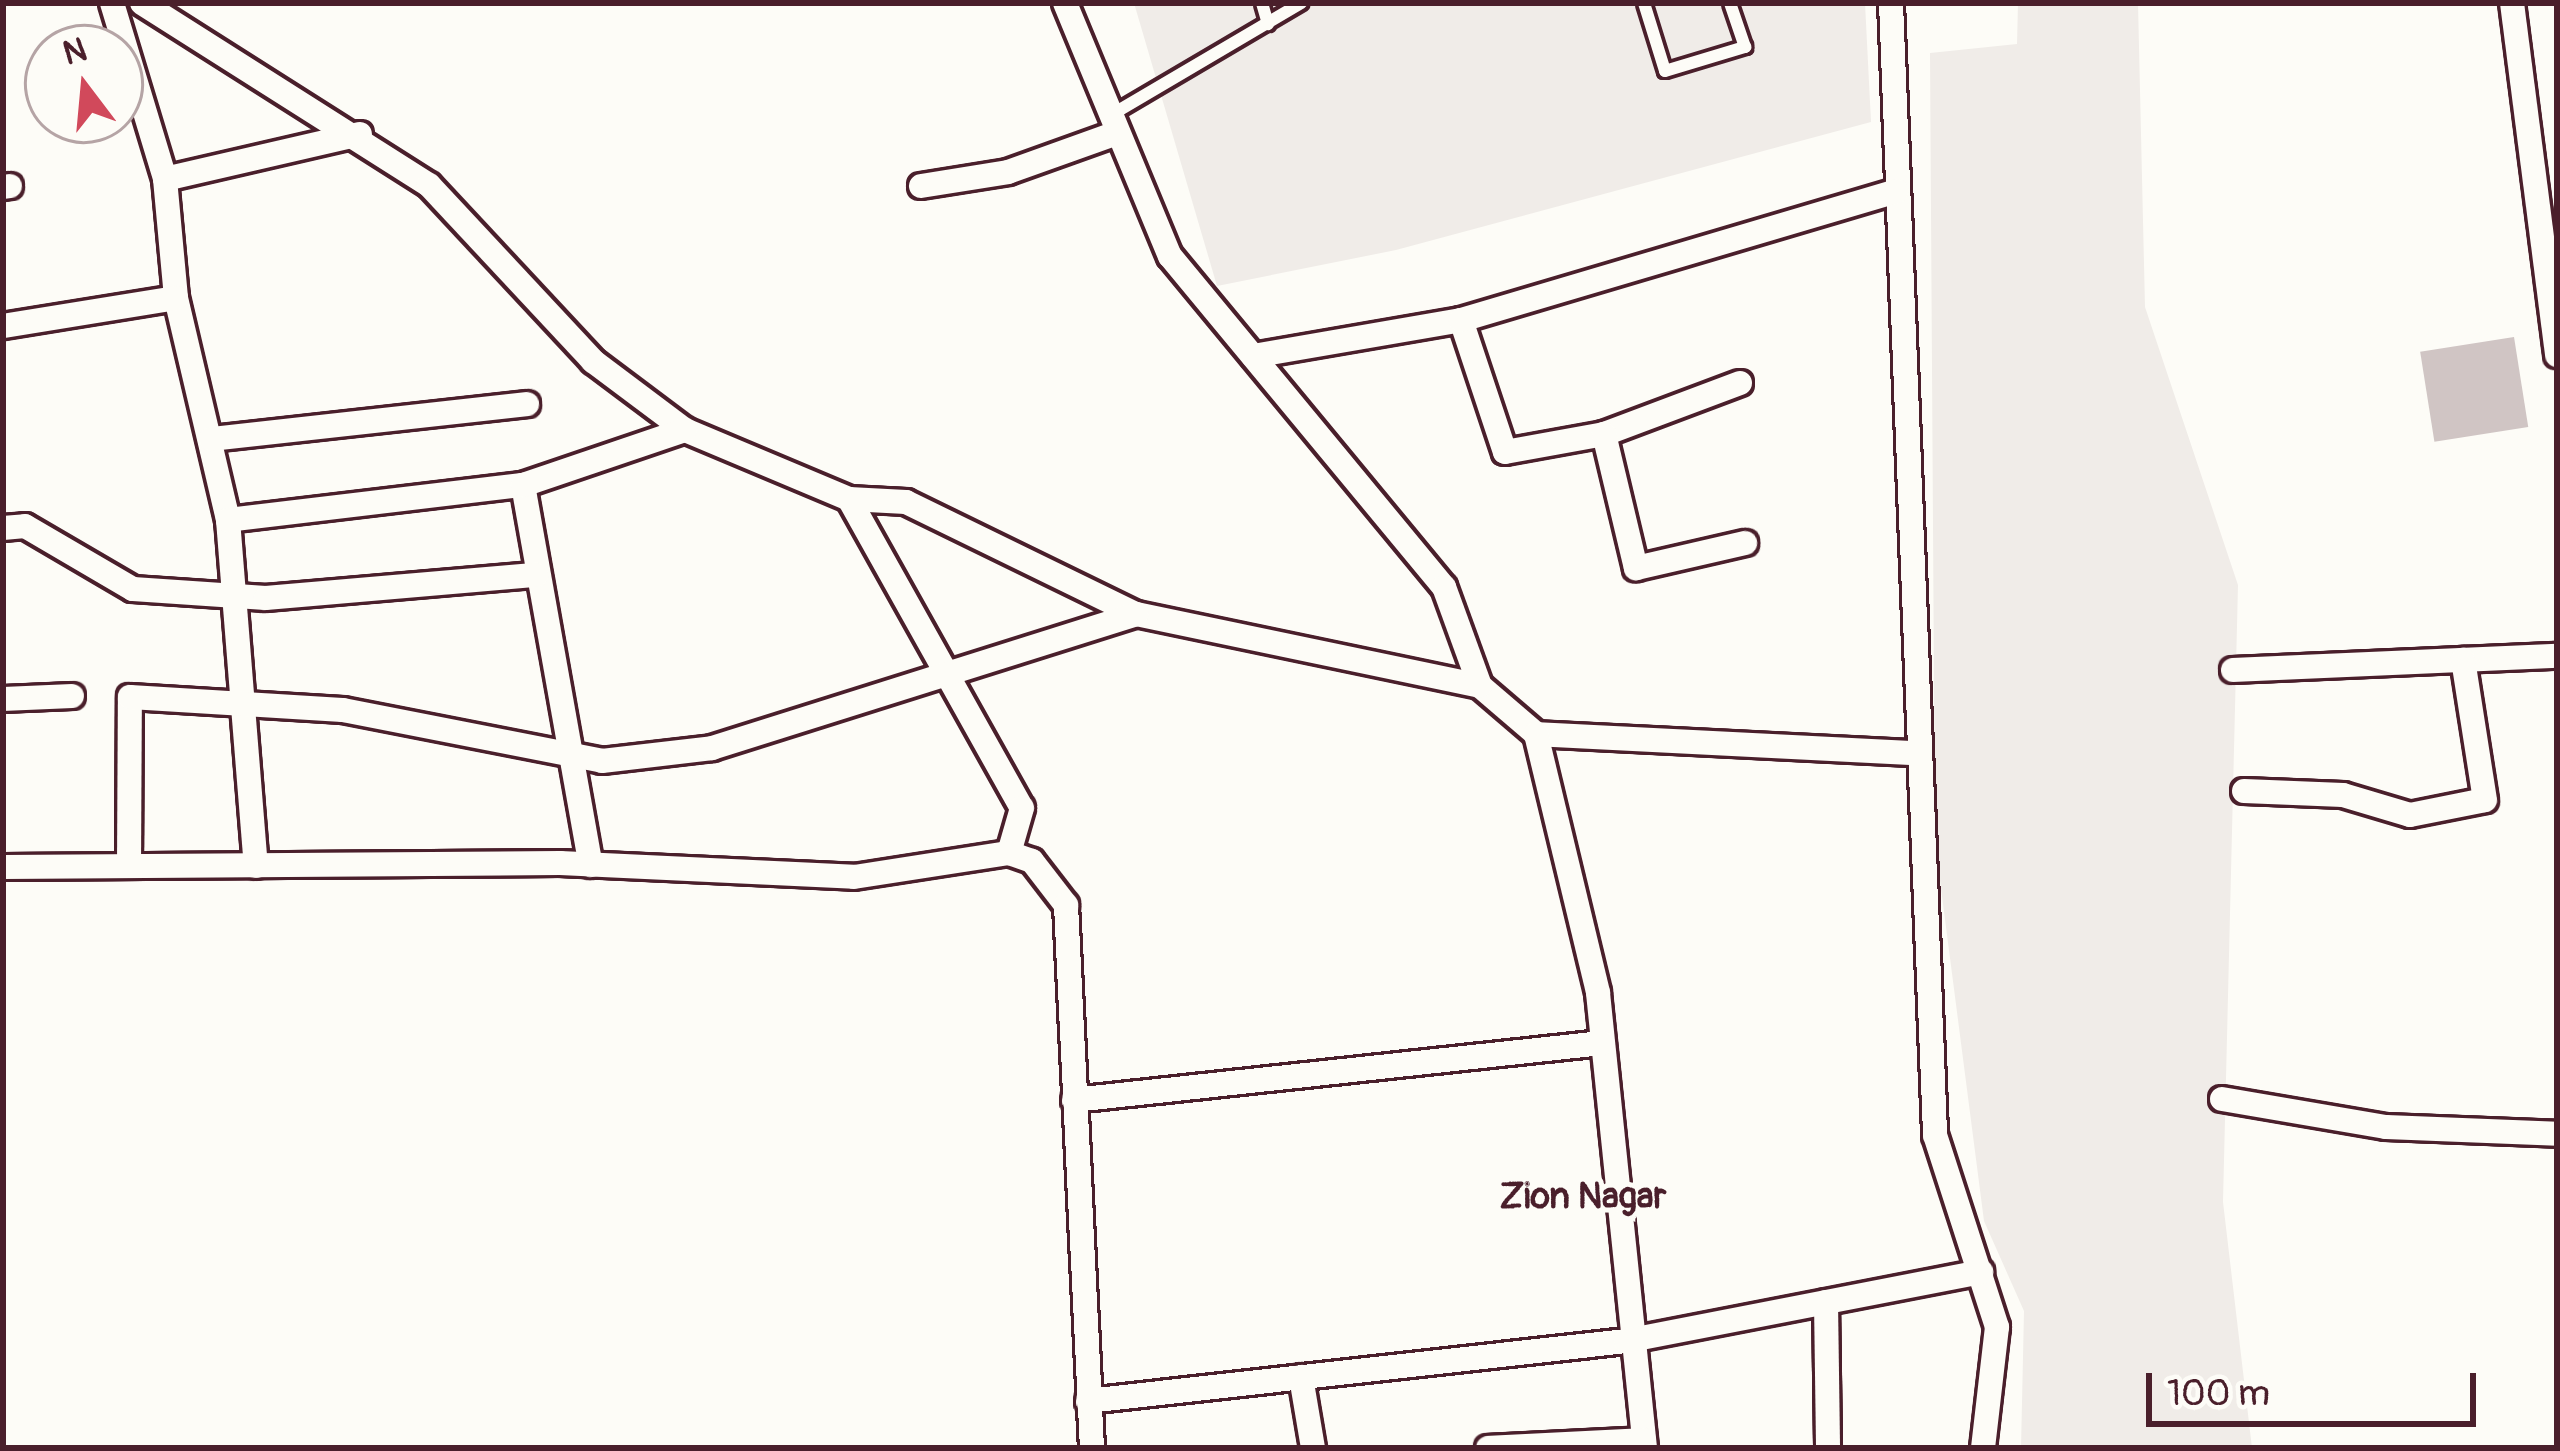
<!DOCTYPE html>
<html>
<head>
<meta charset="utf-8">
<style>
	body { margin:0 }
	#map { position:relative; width:2560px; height:1451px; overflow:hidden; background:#fdfcf7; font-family:Pangolin,sans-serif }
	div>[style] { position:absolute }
	.built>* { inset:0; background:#f0ece8 }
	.building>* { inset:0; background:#d0c5c4; transform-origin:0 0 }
	.roads { filter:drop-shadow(3px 0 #4a1f2b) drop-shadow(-3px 0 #4a1f2b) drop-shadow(0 3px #4a1f2b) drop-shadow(0 -3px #4a1f2b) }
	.lane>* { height:12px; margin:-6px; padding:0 6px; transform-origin:6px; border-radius:6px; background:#fdfcf7 }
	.street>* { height:24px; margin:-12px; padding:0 12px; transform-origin:12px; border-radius:12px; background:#fdfcf7 }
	span { translate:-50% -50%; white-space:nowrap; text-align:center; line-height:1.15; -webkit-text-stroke:10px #fdfcf7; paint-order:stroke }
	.neighbourhood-label { font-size:36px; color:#4a1f2b; font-weight:700 }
	.frame { position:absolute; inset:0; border:6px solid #4a1f2b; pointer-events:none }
	.north { position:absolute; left:24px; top:24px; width:120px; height:120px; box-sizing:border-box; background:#fdfcf7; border:3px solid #b5a4a5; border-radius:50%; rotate:344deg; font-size:33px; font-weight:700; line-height:48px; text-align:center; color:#4a1f2b }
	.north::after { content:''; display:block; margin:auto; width:42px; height:54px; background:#d1495b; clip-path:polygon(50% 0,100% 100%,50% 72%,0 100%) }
	.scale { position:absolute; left:2146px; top:1373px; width:330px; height:54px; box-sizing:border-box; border:6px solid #4a1f2b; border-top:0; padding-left:15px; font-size:36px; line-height:42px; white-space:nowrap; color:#4a1f2b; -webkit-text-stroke:9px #fdfcf7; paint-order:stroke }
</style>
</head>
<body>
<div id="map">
	<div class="built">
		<i style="clip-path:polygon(1134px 3px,1865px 3px,1871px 122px,1396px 250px,1217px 286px)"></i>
		<i style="clip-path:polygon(2018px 3px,2138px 3px,2145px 307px,2238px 585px,2223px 1202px,2252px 1448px,2021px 1448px,2024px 1311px,1984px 1221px,1935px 842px,1930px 53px,2017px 44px)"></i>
	</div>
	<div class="building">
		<i style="left:2514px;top:337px;width:91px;height:95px;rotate:81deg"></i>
	</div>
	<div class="roads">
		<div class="lane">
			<i style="left:1262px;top:3px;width:22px;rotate:74deg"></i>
			<i style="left:1644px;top:3px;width:71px;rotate:72.8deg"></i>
			<i style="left:1665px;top:71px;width:84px;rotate:-16.7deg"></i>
			<i style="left:1745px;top:47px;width:46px;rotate:-108.8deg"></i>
			<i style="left:1111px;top:115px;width:221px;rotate:-30.5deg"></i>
		</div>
		<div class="street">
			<i style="left:112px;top:3px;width:184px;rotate:73.2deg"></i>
			<i style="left:165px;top:179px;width:120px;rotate:84.7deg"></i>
			<i style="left:176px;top:298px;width:228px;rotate:76.8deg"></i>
			<i style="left:228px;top:520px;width:347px;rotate:85.4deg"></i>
			<i style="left:142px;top:3px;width:340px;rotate:32.4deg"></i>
			<i style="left:429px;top:185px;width:241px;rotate:47deg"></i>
			<i style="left:593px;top:361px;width:115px;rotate:36.9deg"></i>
			<i style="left:685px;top:430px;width:178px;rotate:22.8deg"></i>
			<i style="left:849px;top:499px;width:57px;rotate:3deg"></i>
			<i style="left:906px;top:502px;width:256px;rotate:26deg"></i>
			<i style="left:1136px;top:614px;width:351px;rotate:11.8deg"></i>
			<i style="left:1480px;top:686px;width:74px;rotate:40.6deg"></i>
			<i style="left:1536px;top:734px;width:378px;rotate:2.9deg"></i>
			<i style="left:1065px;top:3px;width:274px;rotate:67.5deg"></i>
			<i style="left:1170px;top:256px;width:430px;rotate:50.4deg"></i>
			<i style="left:1444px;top:587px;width:105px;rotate:70deg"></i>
			<i style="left:1891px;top:3px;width:1133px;rotate:87.77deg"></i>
			<i style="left:1935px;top:1135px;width:202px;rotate:72.1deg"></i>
			<i style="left:1997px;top:1327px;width:122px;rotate:96.6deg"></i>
			<i style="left:2512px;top:3px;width:355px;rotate:82.7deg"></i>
			<i style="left:165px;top:179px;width:200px;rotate:-13deg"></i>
			<i style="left:921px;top:186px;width:88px;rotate:-9.1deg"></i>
			<i style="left:1008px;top:172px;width:116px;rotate:-19.7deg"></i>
			<i style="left:3px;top:187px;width:7px;rotate:-8deg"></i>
			<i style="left:1461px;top:320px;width:139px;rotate:71.6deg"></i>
			<i style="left:1505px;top:452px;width:101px;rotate:-10.3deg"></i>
			<i style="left:3px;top:326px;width:175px;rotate:-9.2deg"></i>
			<i style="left:1253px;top:356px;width:211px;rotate:-9.8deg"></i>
			<i style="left:1461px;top:320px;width:454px;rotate:-16.5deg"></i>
			<i style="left:1740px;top:383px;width:145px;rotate:159.4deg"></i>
			<i style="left:1604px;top:434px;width:138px;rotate:76.6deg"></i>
			<i style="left:1636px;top:568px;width:112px;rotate:-12.9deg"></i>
			<i style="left:211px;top:439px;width:318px;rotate:-6.3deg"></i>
			<i style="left:523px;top:485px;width:386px;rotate:79.9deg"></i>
			<i style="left:849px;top:499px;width:354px;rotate:60.8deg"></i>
			<i style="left:1022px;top:808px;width:47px;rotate:106.1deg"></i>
			<i style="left:228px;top:520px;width:297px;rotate:-6.8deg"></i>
			<i style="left:523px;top:485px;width:171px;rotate:-18.8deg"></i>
			<i style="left:3px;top:528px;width:22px;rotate:-5deg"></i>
			<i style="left:25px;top:526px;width:125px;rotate:30.3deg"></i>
			<i style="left:133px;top:589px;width:133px;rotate:3.9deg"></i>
			<i style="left:266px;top:598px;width:271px;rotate:-4.9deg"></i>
			<i style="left:2233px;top:670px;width:324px;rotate:-2.5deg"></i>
			<i style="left:3px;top:699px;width:69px;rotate:-2.5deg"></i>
			<i style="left:1536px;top:734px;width:266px;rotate:76.5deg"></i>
			<i style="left:1598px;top:993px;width:457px;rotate:84.1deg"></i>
			<i style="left:2244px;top:791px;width:99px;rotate:2.3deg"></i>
			<i style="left:2343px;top:795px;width:70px;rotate:16.6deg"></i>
			<i style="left:2410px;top:815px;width:76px;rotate:-11.3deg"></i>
			<i style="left:2485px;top:800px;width:142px;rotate:-98.9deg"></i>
			<i style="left:129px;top:866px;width:169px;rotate:-89.7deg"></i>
			<i style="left:130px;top:697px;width:213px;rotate:3.5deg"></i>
			<i style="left:343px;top:710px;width:264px;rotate:11.1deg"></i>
			<i style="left:602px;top:761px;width:111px;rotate:-6.7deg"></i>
			<i style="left:712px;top:748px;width:445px;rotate:-17.5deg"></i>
			<i style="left:3px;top:867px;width:557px;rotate:-0.41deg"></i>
			<i style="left:560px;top:863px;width:294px;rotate:2.7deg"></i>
			<i style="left:854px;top:877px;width:157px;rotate:-8.8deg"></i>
			<i style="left:1009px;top:853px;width:24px;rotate:19deg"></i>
			<i style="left:1032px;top:861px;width:56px;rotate:52.3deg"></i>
			<i style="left:1066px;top:905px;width:544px;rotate:87.26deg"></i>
			<i style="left:2222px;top:1099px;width:166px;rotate:9.7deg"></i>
			<i style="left:2386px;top:1127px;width:171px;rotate:2.3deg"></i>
			<i style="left:1074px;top:1100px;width:531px;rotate:-6.16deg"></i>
			<i style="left:1826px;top:1302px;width:146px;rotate:89.2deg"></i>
			<i style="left:1301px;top:1377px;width:72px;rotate:80.4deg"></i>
			<i style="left:1088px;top:1401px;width:541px;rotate:-6.36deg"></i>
			<i style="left:1626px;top:1341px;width:362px;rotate:-11deg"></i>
			<i style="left:1488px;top:1448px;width:156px;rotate:-2.9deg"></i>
		</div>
	</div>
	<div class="neighbourhood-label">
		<span style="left:1583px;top:1197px">Zion Nagar</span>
	</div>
	<div class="frame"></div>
	<div class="north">N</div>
	<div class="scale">100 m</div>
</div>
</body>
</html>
